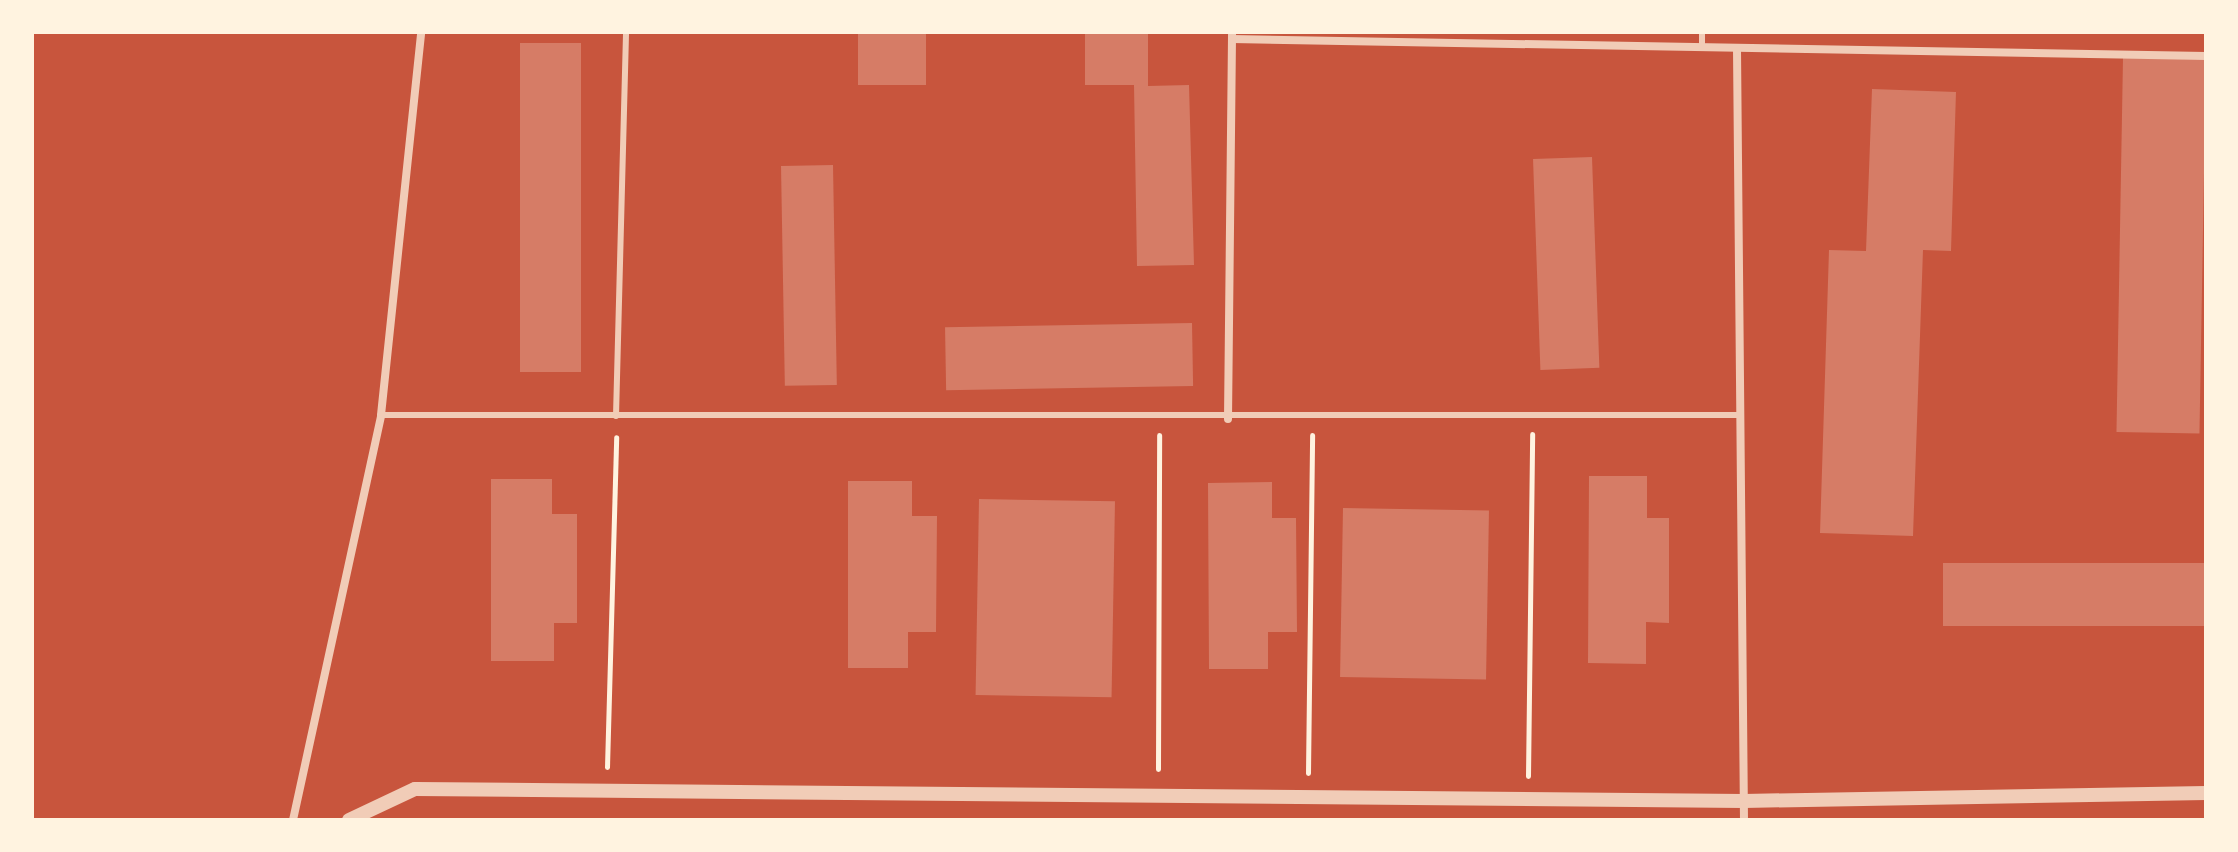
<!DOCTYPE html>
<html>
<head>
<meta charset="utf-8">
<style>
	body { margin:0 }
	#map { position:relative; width:2238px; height:852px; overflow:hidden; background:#c8553d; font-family:"Source Sans 3",sans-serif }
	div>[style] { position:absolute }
	.building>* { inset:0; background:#d67c66; transform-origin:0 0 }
	.path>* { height:5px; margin:-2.5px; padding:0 2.5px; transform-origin:2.5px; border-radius:2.5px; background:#fff3e0 }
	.service>* { height:6px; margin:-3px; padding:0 3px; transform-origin:3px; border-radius:3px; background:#f1ccb7 }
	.minor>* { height:8px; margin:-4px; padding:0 4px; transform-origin:4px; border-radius:4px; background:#f1ccb7 }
	.tertiary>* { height:14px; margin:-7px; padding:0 7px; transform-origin:7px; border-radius:7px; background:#f1ccb7 }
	span { translate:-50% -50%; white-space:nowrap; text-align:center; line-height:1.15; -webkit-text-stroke:7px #fff3e0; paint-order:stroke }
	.frame { position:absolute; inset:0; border:34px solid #fff3e0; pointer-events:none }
</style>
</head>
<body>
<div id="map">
	<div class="building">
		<i style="left:858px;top:32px;width:68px;height:53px"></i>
		<i style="clip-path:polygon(1085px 32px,1148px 32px,1148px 86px,1189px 85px,1194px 265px,1137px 266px,1134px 85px,1085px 85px)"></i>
		<i style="left:520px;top:43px;width:61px;height:329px"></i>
		<i style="left:2123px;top:58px;width:83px;height:374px;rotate:1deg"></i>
		<i style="clip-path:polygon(1872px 89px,1956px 92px,1951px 251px,1923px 250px,1913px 536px,1820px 533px,1829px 250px,1866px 251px)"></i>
		<i style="left:1592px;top:157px;width:211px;height:59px;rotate:88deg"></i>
		<i style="left:833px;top:165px;width:220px;height:52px;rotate:89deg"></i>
		<i style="left:1192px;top:323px;width:63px;height:247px;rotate:89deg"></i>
		<i style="clip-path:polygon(1589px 476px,1647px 476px,1647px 518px,1669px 518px,1669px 623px,1646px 622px,1646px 664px,1588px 663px)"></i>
		<i style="clip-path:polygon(491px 479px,552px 479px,552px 514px,577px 514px,577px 623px,554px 623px,554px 661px,491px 661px)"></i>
		<i style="clip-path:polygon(848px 481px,912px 481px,912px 516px,937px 516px,936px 632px,908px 632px,908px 668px,848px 668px)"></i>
		<i style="clip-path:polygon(1272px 482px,1272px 518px,1296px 518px,1297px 632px,1268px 632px,1268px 669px,1209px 669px,1208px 483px)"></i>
		<i style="left:979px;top:499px;width:136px;height:196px;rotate:1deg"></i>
		<i style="left:1343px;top:508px;width:146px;height:169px;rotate:1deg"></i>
		<i style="left:1943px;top:563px;width:263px;height:63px"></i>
	</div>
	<div class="path">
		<i style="left:607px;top:767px;width:330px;rotate:-88.4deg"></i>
		<i style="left:1158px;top:769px;width:334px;rotate:-89.8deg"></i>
		<i style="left:1308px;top:773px;width:338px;rotate:-89.3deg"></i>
		<i style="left:1528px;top:776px;width:342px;rotate:-89.3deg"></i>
	</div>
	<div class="service">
		<i style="left:1702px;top:32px;width:16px;rotate:90deg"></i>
		<i style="left:381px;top:415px;width:1359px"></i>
		<i style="left:616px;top:416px;width:384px;rotate:-88.5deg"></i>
	</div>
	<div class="minor">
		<i style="left:1232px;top:39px;width:974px;rotate:1deg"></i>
		<i style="left:1737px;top:49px;width:771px;rotate:89.48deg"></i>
		<i style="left:1228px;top:419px;width:387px;rotate:-89.4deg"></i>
		<i style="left:293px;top:820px;width:414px;rotate:-77.7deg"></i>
		<i style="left:381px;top:415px;width:385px;rotate:-84deg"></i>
	</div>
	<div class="tertiary">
		<i style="left:349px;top:820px;width:73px;rotate:-25.2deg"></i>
		<i style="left:415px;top:789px;width:1329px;rotate:0.52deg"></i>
		<i style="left:1744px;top:801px;width:462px;rotate:-1deg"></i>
	</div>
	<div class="frame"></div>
</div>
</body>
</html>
